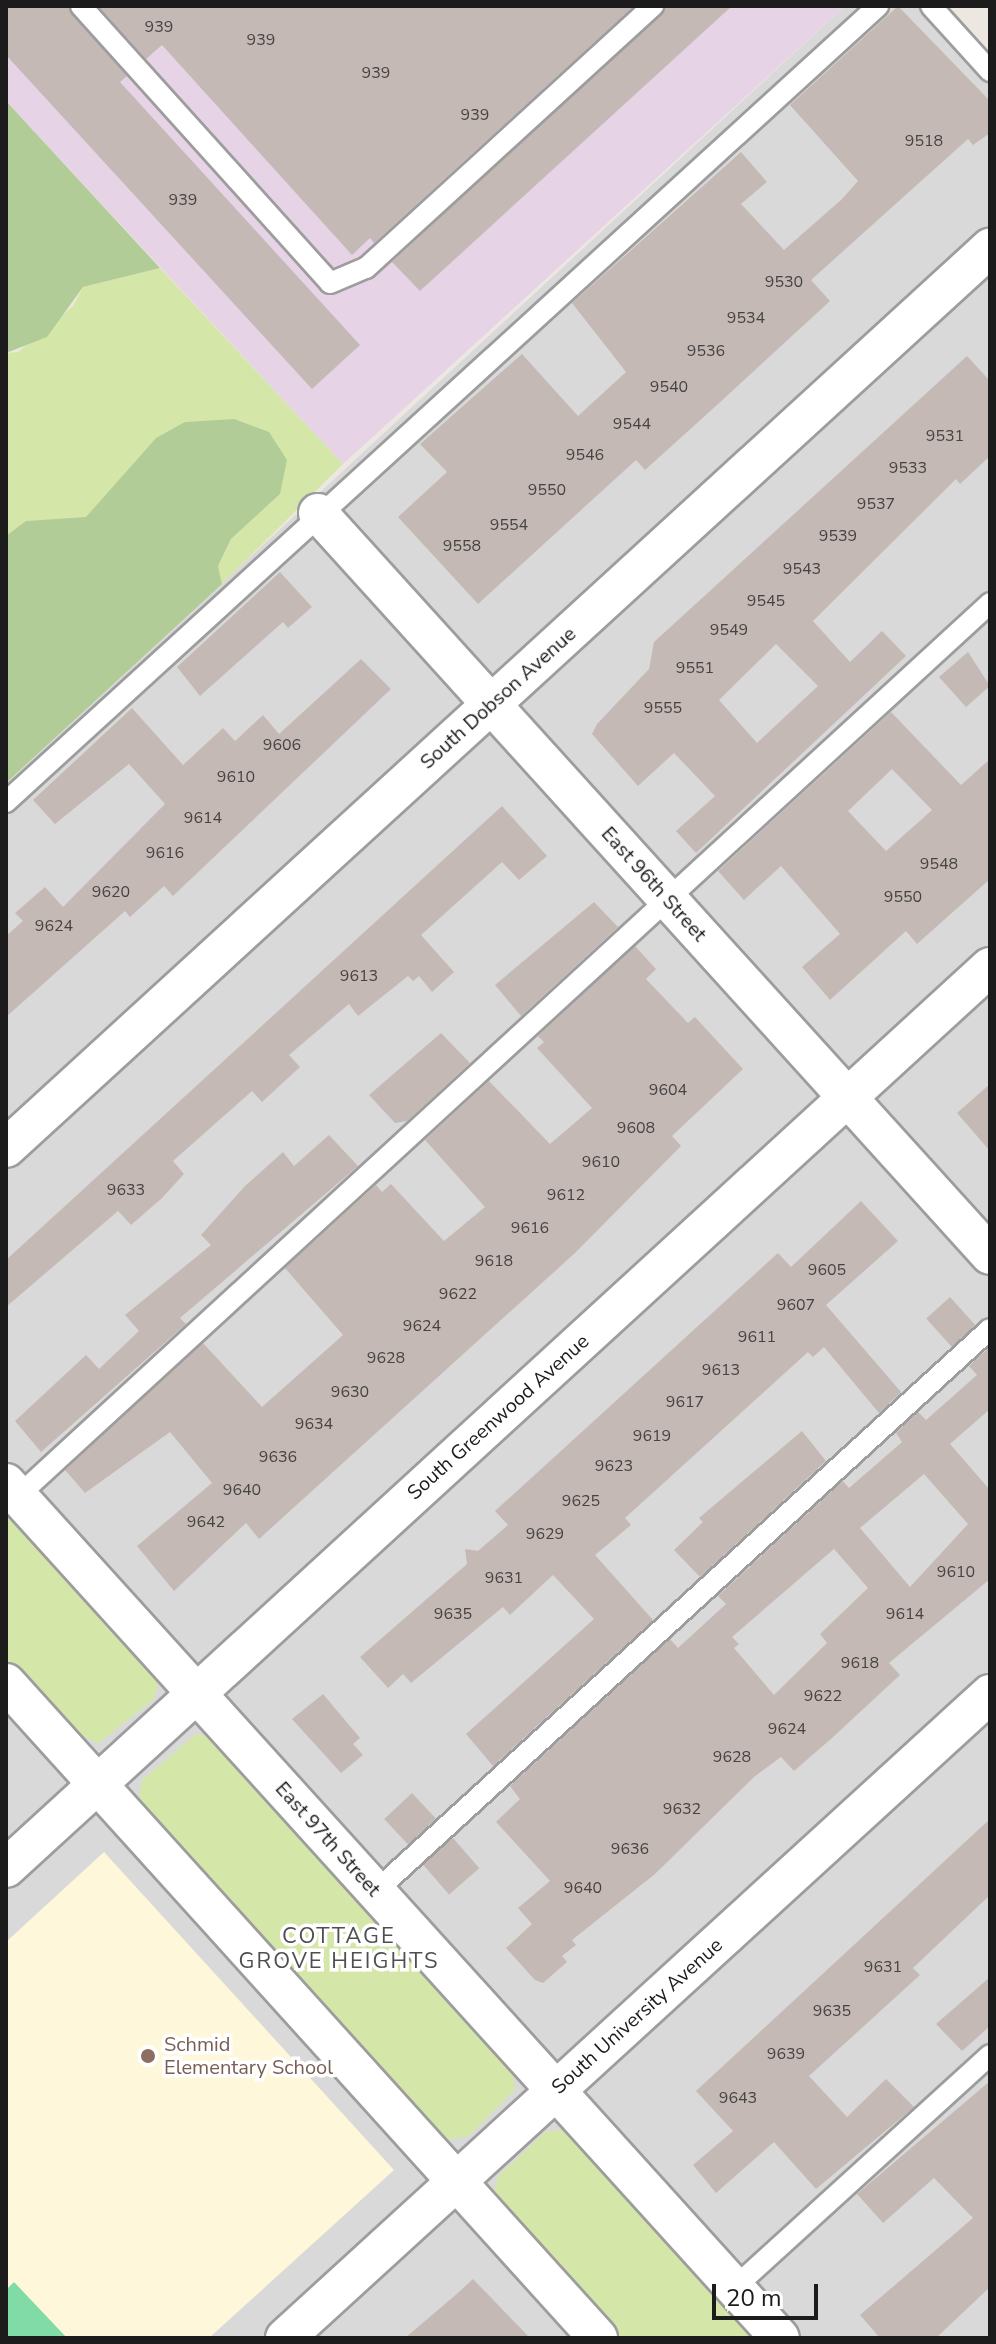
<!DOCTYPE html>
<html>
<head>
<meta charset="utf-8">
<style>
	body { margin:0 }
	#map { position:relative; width:996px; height:2344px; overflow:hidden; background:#ede7e2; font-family:"Nunito Sans",sans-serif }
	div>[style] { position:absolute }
	.residential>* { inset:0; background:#dad9d9 }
	.industrial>* { inset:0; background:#e6d4e6 }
	.education>* { inset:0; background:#fef7da }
	.grass>* { inset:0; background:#d4e7a8 }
	.forest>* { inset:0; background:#b2cc97 }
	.pitch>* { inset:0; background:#81dba6 }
	.building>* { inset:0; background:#c5b9b6; transform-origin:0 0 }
	.roads { filter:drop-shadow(2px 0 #9d9d9d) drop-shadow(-2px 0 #9d9d9d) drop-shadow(0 2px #9d9d9d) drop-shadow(0 -2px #9d9d9d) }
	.lane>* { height:20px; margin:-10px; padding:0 10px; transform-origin:10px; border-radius:10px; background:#fff }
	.street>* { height:38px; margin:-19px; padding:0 19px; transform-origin:19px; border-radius:19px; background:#fff }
	.dots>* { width:22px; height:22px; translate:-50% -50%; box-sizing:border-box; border:4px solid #fff; border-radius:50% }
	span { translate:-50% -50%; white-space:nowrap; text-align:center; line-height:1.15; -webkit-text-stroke:7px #fff; paint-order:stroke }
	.number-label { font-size:16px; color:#464342 }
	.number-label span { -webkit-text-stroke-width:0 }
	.street-label { font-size:20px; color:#1c1c1c }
	.education-label { font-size:20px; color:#785e54 }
	.left { translate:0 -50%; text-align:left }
	.neighbourhood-label { font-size:22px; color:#4f4f4f; letter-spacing:2px }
	.frame { position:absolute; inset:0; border:8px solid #1c1c1c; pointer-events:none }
	.scale { position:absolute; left:712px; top:2284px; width:106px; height:36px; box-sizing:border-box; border:4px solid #1c1c1c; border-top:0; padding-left:10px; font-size:24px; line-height:28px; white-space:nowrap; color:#1c1c1c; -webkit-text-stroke:6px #fff; paint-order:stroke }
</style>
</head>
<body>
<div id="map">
	<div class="residential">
		<i style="clip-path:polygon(845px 6px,922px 6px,990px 81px,990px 2338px,6px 2338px,6px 783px)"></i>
	</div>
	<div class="industrial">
		<i style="clip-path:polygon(6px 6px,845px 6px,343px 464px,6px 101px)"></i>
	</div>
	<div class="education">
		<i style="clip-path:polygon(104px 1852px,394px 2170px,209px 2338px,6px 2338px,6px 1942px)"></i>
	</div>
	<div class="grass">
		<i style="clip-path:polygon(160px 268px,343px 464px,222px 584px,218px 566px,231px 539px,280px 494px,156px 438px,86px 518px,27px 521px,6px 536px,6px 353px,18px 352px,73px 306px,83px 287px)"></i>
		<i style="clip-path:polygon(6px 1501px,160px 1674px,155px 1698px,99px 1743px,73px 1732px,6px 1658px)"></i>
		<i style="clip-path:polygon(196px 1734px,213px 1738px,512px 2068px,515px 2090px,469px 2136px,444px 2140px,138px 1804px,142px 1780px)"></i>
		<i style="clip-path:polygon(564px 2129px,572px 2133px,756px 2338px,621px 2338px,494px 2194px,498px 2176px,545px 2132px)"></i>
	</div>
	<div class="forest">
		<i style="clip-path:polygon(6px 101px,160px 268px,83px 287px,47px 337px,6px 353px)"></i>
		<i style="clip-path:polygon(234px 419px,269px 432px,287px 460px,280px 494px,231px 539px,218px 566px,222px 584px,6px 783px,6px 536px,26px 521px,86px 517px,156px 438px,185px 422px)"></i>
	</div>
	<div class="pitch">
		<i style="clip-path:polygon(14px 2282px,67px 2338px,6px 2338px,6px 2290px)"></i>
	</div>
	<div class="building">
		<i style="clip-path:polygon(6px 6px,68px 6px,127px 76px,120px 82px,360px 345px,312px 389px,6px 55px)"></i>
		<i style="clip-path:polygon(98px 6px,634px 6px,374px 243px,370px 238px,352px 255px,162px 45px,146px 59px)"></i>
		<i style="clip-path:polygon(666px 6px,732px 6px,420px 291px,392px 262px)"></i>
		<i style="clip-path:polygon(898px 6px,990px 101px,990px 133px,973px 145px,968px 139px,811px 280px,830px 301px,717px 405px,645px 470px,636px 460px,478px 604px,398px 517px,447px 472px,420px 444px,522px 354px,578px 416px,626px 372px,572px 303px,741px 152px,767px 182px,741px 204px,784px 250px,841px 200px,858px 181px,790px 105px)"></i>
		<i style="clip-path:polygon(evenodd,967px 356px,990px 381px,990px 456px,960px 484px,956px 479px,813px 621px,850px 662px,882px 631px,906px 656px,696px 853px,676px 831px,715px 796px,674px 753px,638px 786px,592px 734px,597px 724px,649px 669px,654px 642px,967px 356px,776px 644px,818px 686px,757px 743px,719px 700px,776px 644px)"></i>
		<i style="clip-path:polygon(280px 572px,312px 607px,288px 628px,283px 622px,200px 696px,177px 667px)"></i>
		<i style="clip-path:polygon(968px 652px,990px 686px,966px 707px,939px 677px)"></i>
		<i style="clip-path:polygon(361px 659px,391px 689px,173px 896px,164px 886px,130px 917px,125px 911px,6px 1017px,6px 936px,23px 921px,15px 913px,45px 887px,63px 907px,165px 804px,129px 764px,55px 824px,33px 800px,132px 708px,183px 765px,223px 728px,235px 741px,263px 715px,279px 734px)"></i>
		<i style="clip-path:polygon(evenodd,891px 712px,961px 785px,990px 759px,990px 879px,917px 944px,906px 931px,830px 1000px,802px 967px,840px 934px,781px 866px,744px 900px,718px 871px,891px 712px,892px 769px,932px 810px,886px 851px,848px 811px,892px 769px)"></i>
		<i style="clip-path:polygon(502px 806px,547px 856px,519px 880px,502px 862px,421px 935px,454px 972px,432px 992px,419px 976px,413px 981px,408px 976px,358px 1016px,349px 1004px,289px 1055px,300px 1067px,262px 1102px,252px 1091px,173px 1161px,184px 1174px,162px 1198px,131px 1225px,118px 1211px,6px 1307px,6px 1260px)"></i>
		<i style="clip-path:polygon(594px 902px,618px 927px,521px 1016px,495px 985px)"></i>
		<i style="clip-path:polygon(635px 946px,656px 969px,646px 979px,688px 1023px,695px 1017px,743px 1069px,672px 1136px,681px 1146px,575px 1253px,259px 1539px,246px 1523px,174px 1591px,137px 1546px,212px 1483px,170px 1432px,85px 1493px,65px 1470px,203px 1343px,262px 1407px,343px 1335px,285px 1268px,376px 1185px,382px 1192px,391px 1184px,444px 1241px,485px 1207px,425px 1140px,489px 1081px,550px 1144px,592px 1108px,537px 1048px,544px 1042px,538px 1036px)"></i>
		<i style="clip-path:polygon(441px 1033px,470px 1063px,407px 1121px,395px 1123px,369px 1095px)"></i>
		<i style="clip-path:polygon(990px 1084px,990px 1151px,957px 1113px)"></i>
		<i style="clip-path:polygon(329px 1135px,358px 1166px,180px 1318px,186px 1324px,41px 1452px,15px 1421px,86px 1355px,99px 1369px,139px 1331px,125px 1315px,211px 1245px,201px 1235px,245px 1186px,283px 1152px,294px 1166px)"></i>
		<i style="clip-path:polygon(861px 1201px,898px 1241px,826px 1305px,901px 1392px,879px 1413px,824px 1347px,813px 1357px,808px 1352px,625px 1518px,631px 1525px,595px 1555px,653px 1620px,493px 1766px,466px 1734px,594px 1619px,553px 1575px,510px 1615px,503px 1607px,411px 1683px,403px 1674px,388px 1688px,360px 1657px,467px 1564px,465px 1549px,478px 1551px,508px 1525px,495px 1511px,778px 1253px,791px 1267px)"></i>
		<i style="left:950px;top:1297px;width:38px;height:32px;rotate:48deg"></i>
		<i style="clip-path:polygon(evenodd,990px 1347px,990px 1409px,950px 1444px,990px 1490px,990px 1579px,889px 1663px,900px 1675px,832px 1738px,794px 1771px,781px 1757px,754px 1777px,655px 1874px,572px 1940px,576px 1945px,562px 1956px,567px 1962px,543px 1983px,535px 1980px,506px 1948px,532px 1924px,518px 1908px,550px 1881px,496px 1822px,520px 1799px,510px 1786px,670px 1639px,678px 1648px,726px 1604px,718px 1596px,843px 1481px,849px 1488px,902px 1442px,896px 1433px,918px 1412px,926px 1420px,977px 1375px,969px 1366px,990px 1347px,924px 1474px,968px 1524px,910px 1587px,860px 1528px,924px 1474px,990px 1347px,834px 1549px,868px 1588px,820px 1634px,827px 1643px,774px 1695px,734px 1648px,739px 1644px,732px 1637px,834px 1549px)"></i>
		<i style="clip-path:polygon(802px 1431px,826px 1461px,700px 1577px,674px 1550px,703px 1522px,699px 1518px)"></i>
		<i style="clip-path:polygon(323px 1694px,360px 1738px,353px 1744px,363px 1755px,341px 1773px,292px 1719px)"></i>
		<i style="left:412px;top:1793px;width:35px;height:38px;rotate:47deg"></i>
		<i style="clip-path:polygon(990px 1819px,990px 1895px,913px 1968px,920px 1975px,809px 2076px,847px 2117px,886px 2079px,914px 2107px,816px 2189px,774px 2142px,716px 2193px,693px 2165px,733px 2131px,696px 2091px)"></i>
		<i style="left:453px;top:1838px;width:40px;height:40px;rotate:49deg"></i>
		<i style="clip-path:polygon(990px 1977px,990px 2026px,962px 2051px,936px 2024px)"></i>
		<i style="clip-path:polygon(990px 2081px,990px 2287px,936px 2338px,880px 2338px,860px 2315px,973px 2218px,934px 2178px,883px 2223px,857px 2194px)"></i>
		<i style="clip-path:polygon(473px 2279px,530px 2338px,405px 2338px,459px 2292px)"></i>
	</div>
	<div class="roads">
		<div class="lane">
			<i style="left:81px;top:6px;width:372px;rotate:48deg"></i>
			<i style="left:330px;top:283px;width:39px;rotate:-23deg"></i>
			<i style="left:366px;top:268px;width:389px;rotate:-42.4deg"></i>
			<i style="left:931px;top:6px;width:88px;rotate:47.8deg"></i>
			<i style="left:6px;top:802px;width:1181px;rotate:-42.39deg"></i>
			<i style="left:18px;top:1496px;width:1320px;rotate:-42.57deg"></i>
			<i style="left:376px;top:1891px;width:832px;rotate:-42.47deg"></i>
			<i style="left:734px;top:2288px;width:346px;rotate:-42.3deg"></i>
		</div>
		<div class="street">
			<i style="left:318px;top:513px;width:1001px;rotate:47.83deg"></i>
			<i style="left:6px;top:1148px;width:1334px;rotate:-42.45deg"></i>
			<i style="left:6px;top:1483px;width:1153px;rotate:47.85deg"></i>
			<i style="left:6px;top:1683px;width:883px;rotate:47.89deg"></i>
			<i style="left:6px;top:1868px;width:1334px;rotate:-42.48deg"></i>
			<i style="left:285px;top:2338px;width:955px;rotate:-42.41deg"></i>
		</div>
	</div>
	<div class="dots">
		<i style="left:148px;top:2056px;background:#8d6e63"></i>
	</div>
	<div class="number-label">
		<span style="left:159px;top:27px">939</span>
		<span style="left:261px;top:40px">939</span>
		<span style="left:376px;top:73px">939</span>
		<span style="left:475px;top:115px">939</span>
		<span style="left:924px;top:141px">9518</span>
		<span style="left:183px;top:200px">939</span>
		<span style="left:784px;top:282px">9530</span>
		<span style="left:746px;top:318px">9534</span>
		<span style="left:706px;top:351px">9536</span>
		<span style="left:669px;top:387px">9540</span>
		<span style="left:632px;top:424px">9544</span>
		<span style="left:945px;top:436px">9531</span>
		<span style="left:585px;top:455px">9546</span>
		<span style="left:908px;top:468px">9533</span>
		<span style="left:547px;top:490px">9550</span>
		<span style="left:876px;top:504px">9537</span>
		<span style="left:509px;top:525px">9554</span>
		<span style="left:838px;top:536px">9539</span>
		<span style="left:462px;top:546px">9558</span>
		<span style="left:802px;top:569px">9543</span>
		<span style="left:766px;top:601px">9545</span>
		<span style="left:729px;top:630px">9549</span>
		<span style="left:695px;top:668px">9551</span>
		<span style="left:663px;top:708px">9555</span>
		<span style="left:282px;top:745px">9606</span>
		<span style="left:236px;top:777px">9610</span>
		<span style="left:203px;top:818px">9614</span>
		<span style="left:165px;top:853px">9616</span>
		<span style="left:939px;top:864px">9548</span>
		<span style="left:111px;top:892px">9620</span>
		<span style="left:903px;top:897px">9550</span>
		<span style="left:54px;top:926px">9624</span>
		<span style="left:359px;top:976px">9613</span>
		<span style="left:668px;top:1090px">9604</span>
		<span style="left:636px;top:1128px">9608</span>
		<span style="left:601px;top:1162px">9610</span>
		<span style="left:126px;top:1190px">9633</span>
		<span style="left:566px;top:1195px">9612</span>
		<span style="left:530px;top:1228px">9616</span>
		<span style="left:494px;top:1261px">9618</span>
		<span style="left:827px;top:1270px">9605</span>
		<span style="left:458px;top:1294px">9622</span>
		<span style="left:796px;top:1305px">9607</span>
		<span style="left:422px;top:1326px">9624</span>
		<span style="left:757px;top:1337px">9611</span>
		<span style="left:386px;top:1358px">9628</span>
		<span style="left:721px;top:1370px">9613</span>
		<span style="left:350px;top:1392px">9630</span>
		<span style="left:685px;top:1402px">9617</span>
		<span style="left:314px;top:1424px">9634</span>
		<span style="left:652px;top:1436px">9619</span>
		<span style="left:278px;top:1457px">9636</span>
		<span style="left:614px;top:1466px">9623</span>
		<span style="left:242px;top:1490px">9640</span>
		<span style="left:581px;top:1501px">9625</span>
		<span style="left:206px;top:1522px">9642</span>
		<span style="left:545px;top:1534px">9629</span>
		<span style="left:956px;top:1572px">9610</span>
		<span style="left:504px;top:1578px">9631</span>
		<span style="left:453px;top:1614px">9635</span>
		<span style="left:905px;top:1614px">9614</span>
		<span style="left:860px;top:1663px">9618</span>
		<span style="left:823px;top:1696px">9622</span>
		<span style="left:787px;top:1729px">9624</span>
		<span style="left:732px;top:1757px">9628</span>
		<span style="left:682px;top:1809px">9632</span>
		<span style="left:630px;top:1849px">9636</span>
		<span style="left:583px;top:1888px">9640</span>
		<span style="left:883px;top:1967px">9631</span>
		<span style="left:832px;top:2011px">9635</span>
		<span style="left:786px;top:2054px">9639</span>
		<span style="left:738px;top:2098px">9643</span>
	</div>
	<div class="street-label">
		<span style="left:498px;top:698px;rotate:-42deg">South Dobson Avenue</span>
		<span style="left:654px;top:884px;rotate:48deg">East 96th Street</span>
		<span style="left:498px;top:1417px;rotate:-42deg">South Greenwood Avenue</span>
		<span style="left:328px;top:1839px;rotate:48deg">East 97th Street</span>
		<span style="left:637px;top:2016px;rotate:-42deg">South University Avenue</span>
	</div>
	<div class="education-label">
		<span class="left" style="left:164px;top:2056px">Schmid<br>Elementary School</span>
	</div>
	<div class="neighbourhood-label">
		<span style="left:339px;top:1949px">COTTAGE<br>GROVE HEIGHTS</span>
	</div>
	<div class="frame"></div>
	<div class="scale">20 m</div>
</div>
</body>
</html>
